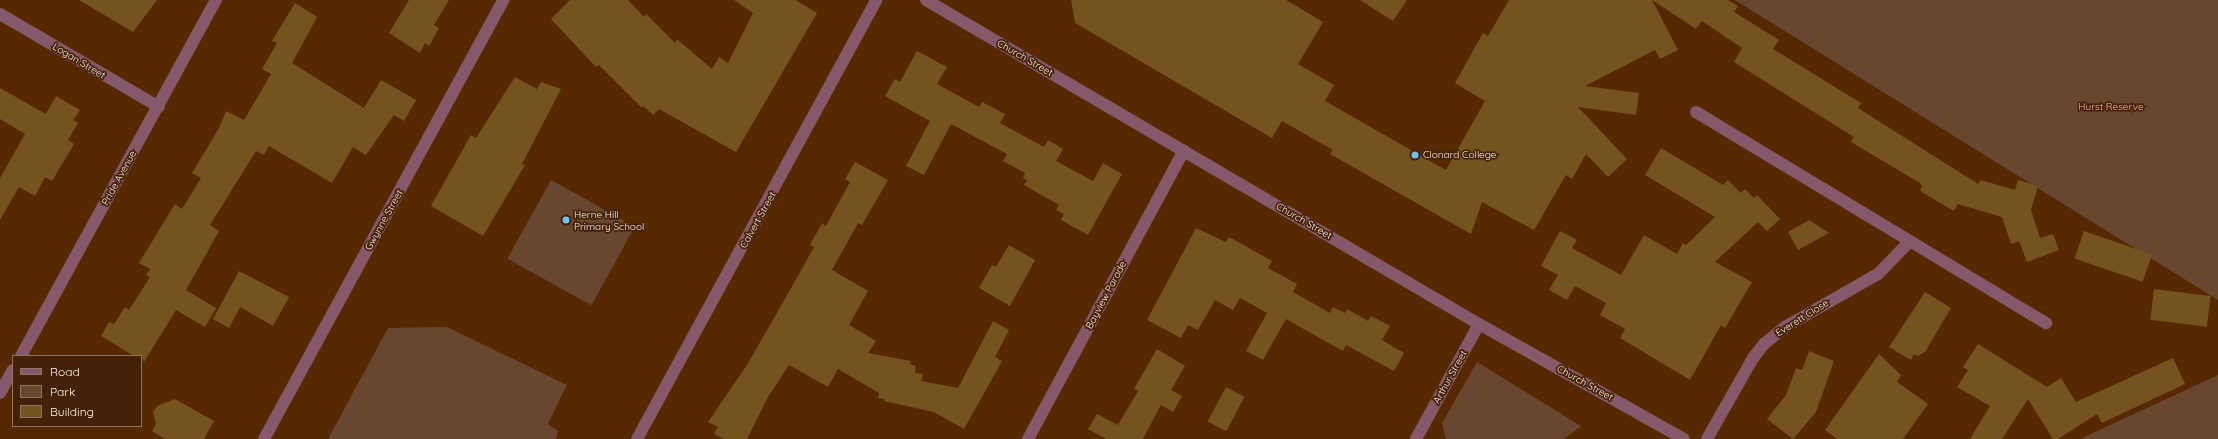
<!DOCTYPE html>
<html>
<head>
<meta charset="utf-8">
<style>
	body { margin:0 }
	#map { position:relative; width:2218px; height:439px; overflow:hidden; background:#562902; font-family:Quicksand,sans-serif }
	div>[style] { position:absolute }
	.green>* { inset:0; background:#68462f; transform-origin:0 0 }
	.building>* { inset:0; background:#75531f; transform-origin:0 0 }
	.minor>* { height:12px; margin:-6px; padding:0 6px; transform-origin:6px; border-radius:6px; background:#85596a }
	.dots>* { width:11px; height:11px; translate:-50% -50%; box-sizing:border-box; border:2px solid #452207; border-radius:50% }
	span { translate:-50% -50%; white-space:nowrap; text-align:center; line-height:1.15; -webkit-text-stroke:3.5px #452207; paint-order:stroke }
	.street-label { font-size:10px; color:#fbefe8 }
	.park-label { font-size:10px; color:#fabd96 }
	.poi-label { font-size:10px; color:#fbefe8 }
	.left { translate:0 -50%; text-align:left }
	.legend { position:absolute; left:12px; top:355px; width:130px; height:72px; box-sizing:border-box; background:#452207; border:1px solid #8e7461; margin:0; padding:5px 7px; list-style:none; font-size:12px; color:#fbefe8 }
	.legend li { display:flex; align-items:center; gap:8px; height:20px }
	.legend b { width:20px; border:1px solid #8e7461 }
</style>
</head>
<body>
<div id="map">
	<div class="green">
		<i style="clip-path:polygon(1735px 0,2218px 0,2218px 300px)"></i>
		<i style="left:551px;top:180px;width:96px;height:90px;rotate:29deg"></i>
		<i style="clip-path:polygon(447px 327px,567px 385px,548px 424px,558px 431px,556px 439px,328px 439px,388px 328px)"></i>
		<i style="clip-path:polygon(1477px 362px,1581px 426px,1564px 439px,1446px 439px,1442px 423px)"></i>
		<i style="clip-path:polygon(2218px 375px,2218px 439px,2081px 439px,2095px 432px)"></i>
	</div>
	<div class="building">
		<i style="clip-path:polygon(79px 0,157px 0,133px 32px)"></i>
		<i style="clip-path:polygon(409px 0,449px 0,434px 25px,439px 28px,429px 46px,425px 43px,420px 53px,389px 33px)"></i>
		<i style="clip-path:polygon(570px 0,628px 0,644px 17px,646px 14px,675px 43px,677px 39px,712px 69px,719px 57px,728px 63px,753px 13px,734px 0,795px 0,817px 13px,736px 152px,659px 109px,653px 115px,643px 106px,642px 108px,599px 65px,596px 67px,551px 19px)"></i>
		<i style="clip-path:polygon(1071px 0,1286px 0,1323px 22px,1298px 64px,1334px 85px,1325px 101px,1446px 170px,1485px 101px,1455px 83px,1483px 33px,1488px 36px,1509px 0,1652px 0,1678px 50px,1660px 59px,1655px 50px,1585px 86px,1639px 93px,1636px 115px,1578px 107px,1627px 159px,1608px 177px,1586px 154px,1572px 179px,1566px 175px,1534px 230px,1482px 202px,1471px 234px,1330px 154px,1333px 150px,1282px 121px,1272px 138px,1075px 23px)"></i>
		<i style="clip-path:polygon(1360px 0,1407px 0,1393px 21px)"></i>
		<i style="clip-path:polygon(1652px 0,1728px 0,1738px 6px,1734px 12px,1779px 40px,1773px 49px,1861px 103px,1858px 108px,1978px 184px,1981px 180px,2015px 190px,2018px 180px,2038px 186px,2031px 210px,2040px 238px,2053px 234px,2059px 250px,2027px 262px,2019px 241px,2011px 244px,2002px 217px,1958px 204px,1954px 211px,1920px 191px,1922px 186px,1920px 183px,1851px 142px,1854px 137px,1734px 62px,1742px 48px,1702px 21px,1696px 29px)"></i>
		<i style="clip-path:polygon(295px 3px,317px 17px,292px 63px,364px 108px,381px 80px,416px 100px,404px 121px,394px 115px,366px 155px,353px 147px,332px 183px,269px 146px,264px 155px,256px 151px,210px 225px,219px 231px,186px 290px,216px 308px,205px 327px,176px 310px,144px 362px,141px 356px,134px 356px,101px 336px,109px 322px,114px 324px,125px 307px,129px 310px,150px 277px,146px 275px,150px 269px,139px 263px,175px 204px,182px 209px,201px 178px,192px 173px,219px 128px,226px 111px,244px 120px,271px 74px,262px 69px,277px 43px,272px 41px)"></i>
		<i style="clip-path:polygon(917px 51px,947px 67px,937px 84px,979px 107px,982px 102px,1005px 114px,1000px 123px,1044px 147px,1048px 140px,1063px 149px,1056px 161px,1093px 181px,1103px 163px,1122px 174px,1088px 235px,1061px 220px,1064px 214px,1056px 210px,1059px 205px,1024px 185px,1027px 180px,1023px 178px,1025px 173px,1003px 161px,1007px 154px,951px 124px,924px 175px,906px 166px,930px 121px,885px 96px,895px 79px,900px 82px)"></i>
		<i style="clip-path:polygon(515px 77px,537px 89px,541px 82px,561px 89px,522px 164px,525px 165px,483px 236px,431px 206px,471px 135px,476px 138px)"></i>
		<i style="clip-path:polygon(0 88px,46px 114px,56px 96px,80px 110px,73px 120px,78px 123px,68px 140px,74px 144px,52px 181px,45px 177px,35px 196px,19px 187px,0 220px,0 178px,25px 134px,0 119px)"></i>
		<i style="clip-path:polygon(1661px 148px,1723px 185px,1728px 180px,1741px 193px,1745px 189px,1754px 198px,1757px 195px,1780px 219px,1767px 231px,1758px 222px,1715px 262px,1752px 282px,1725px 328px,1721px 325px,1690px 380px,1620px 338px,1625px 329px,1600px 315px,1606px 303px,1575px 286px,1567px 300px,1549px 290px,1558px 275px,1541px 266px,1560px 231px,1577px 240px,1572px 248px,1621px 275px,1644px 235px,1677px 254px,1683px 243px,1686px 245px,1715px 217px,1645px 175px)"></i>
		<i style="clip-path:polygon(855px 162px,888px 180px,862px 225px,858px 223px,832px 270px,868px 291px,849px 325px,876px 341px,868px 353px,911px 361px,910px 364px,916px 366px,915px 373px,923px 374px,921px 381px,958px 388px,993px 321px,1009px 330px,995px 357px,1002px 361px,964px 429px,934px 412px,884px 401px,885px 399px,878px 398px,879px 393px,838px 369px,828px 387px,789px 365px,768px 397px,747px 439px,724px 439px,714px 434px,718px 427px,708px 422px,747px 365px,790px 290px,814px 247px,810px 245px,822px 223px,826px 226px,850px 182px,845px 179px)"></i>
		<i style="clip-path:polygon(1809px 220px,1829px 233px,1798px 250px,1788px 232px)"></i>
		<i style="clip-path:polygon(1196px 228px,1226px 242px,1229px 237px,1272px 261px,1268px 268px,1297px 284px,1293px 292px,1330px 313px,1333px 307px,1345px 313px,1347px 309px,1368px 321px,1371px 316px,1390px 326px,1382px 340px,1404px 353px,1394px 371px,1346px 345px,1343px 351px,1286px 319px,1263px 360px,1246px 351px,1267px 313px,1240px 298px,1233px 310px,1215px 300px,1198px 330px,1188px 325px,1181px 338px,1147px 320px)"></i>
		<i style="left:2084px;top:231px;width:72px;height:29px;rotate:19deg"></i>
		<i style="clip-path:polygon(1009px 245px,1035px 260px,1010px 306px,979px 288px,992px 265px,996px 267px)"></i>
		<i style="clip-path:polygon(239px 271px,289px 297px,273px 326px,240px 307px,229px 328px,213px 319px)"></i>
		<i style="left:2154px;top:289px;width:57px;height:31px;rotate:7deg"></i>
		<i style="clip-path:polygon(1925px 292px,1951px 308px,1925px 352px,1918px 356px,1914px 354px,1911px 360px,1889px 347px)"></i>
		<i style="clip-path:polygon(1978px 344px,2047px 387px,2061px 378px,2076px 402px,2173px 358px,2185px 384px,2102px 423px,2097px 414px,2058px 439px,2053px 439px,2028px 399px,2002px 439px,1970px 439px,1990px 406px,1957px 387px,1968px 370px,1963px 367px)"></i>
		<i style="clip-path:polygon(1157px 349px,1185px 366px,1171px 390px,1182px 396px,1173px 412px,1161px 405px,1143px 439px,1106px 439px,1088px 429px,1097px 414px,1118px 425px,1138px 391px,1134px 389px)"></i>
		<i style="clip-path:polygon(1809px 351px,1834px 361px,1816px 412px,1793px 439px,1767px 419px,1786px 395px,1796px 368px,1802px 370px)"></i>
		<i style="clip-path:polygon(1879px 354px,1901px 375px,1897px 382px,1928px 404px,1903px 439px,1837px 439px,1825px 430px)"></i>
		<i style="left:1226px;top:387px;width:21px;height:39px;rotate:28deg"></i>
		<i style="clip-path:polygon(175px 399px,214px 421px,204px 439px,165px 439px,152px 431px,156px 424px,153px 412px,157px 406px)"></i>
	</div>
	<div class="minor">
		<i style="left:926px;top:0;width:641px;rotate:30.37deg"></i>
		<i style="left:1479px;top:324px;width:235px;rotate:29.3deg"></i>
		<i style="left:0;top:14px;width:184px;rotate:30.3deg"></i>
		<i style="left:1696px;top:112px;width:409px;rotate:31.1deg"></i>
		<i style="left:21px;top:356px;width:406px;rotate:-61.3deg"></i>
		<i style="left:0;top:393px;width:26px;rotate:-61deg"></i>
		<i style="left:264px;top:439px;width:500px;rotate:-61.4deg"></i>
		<i style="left:637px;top:439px;width:500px;rotate:-61.4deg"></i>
		<i style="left:1028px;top:439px;width:328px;rotate:-61.6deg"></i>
		<i style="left:1416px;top:439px;width:131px;rotate:-61.3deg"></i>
		<i style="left:1707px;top:439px;width:93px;rotate:-60.4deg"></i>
		<i style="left:1753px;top:358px;width:18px;rotate:-52deg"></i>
		<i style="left:1764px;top:344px;width:27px;rotate:-39deg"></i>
		<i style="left:1785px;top:327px;width:107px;rotate:-29.7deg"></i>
		<i style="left:1878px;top:274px;width:46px;rotate:-45.9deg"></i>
	</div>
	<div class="dots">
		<i style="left:1415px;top:155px;background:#6cc3f2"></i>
		<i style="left:566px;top:220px;background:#6cc3f2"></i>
	</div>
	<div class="street-label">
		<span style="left:1025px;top:58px;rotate:30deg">Church Street</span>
		<span style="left:79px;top:61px;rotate:31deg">Logan Street</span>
		<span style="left:119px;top:178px;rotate:-61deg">Pride Avenue</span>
		<span style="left:384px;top:220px;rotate:-61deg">Gwynne Street</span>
		<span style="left:758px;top:220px;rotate:-61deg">Calvert Street</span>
		<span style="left:1304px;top:221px;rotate:30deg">Church Street</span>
		<span style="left:1106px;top:295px;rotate:-62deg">Bayview Parade</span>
		<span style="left:1802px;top:318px;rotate:-32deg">Everett Close</span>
		<span style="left:1450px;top:377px;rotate:-61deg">Arthur Street</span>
		<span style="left:1585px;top:383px;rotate:29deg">Church Street</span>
	</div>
	<div class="park-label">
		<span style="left:2111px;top:107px">Hurst Reserve</span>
	</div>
	<div class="poi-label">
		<span class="left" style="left:1423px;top:155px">Clonard College</span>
		<span class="left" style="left:574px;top:220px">Herne Hill<br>Primary School</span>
	</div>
	<ul class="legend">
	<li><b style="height:5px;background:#85596a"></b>Road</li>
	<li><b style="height:11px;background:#68462f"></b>Park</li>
	<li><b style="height:11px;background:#75531f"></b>Building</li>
	</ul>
</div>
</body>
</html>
